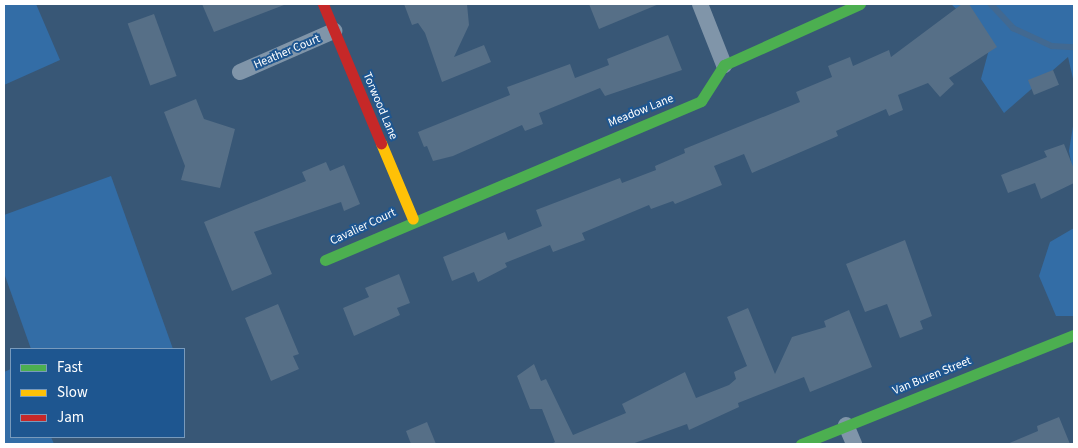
<!DOCTYPE html>
<html>
<head>
<meta charset="utf-8">
<style>
	body { margin:0 }
	#map { position:relative; width:1078px; height:448px; overflow:hidden; background:#385776; font-family:"Source Sans 3",sans-serif }
	div>[style] { position:absolute }
	.green>* { inset:0; background:#336da6 }
	.stream>* { height:5.5px; margin:-2.75px; padding:0 2.75px; transform-origin:2.75px; border-radius:2.75px; background:#426991 }
	.building>* { inset:0; background:#566f87; transform-origin:0 0 }
	.street>* { height:16px; margin:-8px; padding:0 8px; transform-origin:8px; border-radius:8px; background:#8095a9 }
	.fast>* { height:11px; margin:-5.5px; padding:0 5.5px; transform-origin:5.5px; border-radius:5.5px; background:#4caf50 }
	.slow>* { height:11px; margin:-5.5px; padding:0 5.5px; transform-origin:5.5px; border-radius:5.5px; background:#ffc107 }
	.jam>* { height:11px; margin:-5.5px; padding:0 5.5px; transform-origin:5.5px; border-radius:5.5px; background:#c62828 }
	span { translate:-50% -50%; white-space:nowrap; text-align:center; line-height:1.15; -webkit-text-stroke:4px #1e5690; paint-order:stroke }
	.street-label { font-size:12px; color:#fff }
	.frame { position:absolute; inset:0; border:5px solid #fff; pointer-events:none }
	.legend { position:absolute; left:10px; top:348px; width:175px; height:90px; box-sizing:border-box; background:#1e5690; border:1px solid #789abc; margin:0; padding:6px 9px; list-style:none; font-size:15px; color:#fff }
	.legend li { display:flex; align-items:center; gap:10px; height:25px }
	.legend b { width:25px; border:1px solid #789abc }
</style>
</head>
<body>
<div id="map">
	<div class="green">
		<i style="clip-path:polygon(4px 4px,36px 4px,60px 60px,4px 85px)"></i>
		<i style="clip-path:polygon(951px 4px,1074px 4px,1074px 83px,1068px 57px,1004px 113px,981px 79px,991px 42px)"></i>
		<i style="clip-path:polygon(1074px 120px,1074px 178px,1069px 151px)"></i>
		<i style="clip-path:polygon(111px 176px,173px 349px,31px 349px,4px 273px,4px 215px)"></i>
		<i style="clip-path:polygon(1074px 228px,1074px 316px,1056px 316px,1039px 276px,1050px 242px)"></i>
		<i style="clip-path:polygon(11px 369px,11px 437px,51px 437px,54px 444px,4px 444px,4px 372px)"></i>
	</div>
	<div class="stream">
		<i style="left:991px;top:4px;width:33px;rotate:47deg"></i>
		<i style="left:1013px;top:28px;width:43px;rotate:24.8deg"></i>
		<i style="left:1052px;top:46px;width:22px;rotate:3deg"></i>
	</div>
	<div class="building">
		<i style="clip-path:polygon(202px 4px,284px 4px,284px 5px,214px 32px)"></i>
		<i style="clip-path:polygon(404px 4px,467px 4px,469px 25px,454px 57px,484px 45px,491px 62px,442px 82px,425px 33px,418px 23px,412px 25px)"></i>
		<i style="clip-path:polygon(589px 4px,659px 4px,599px 29px)"></i>
		<i style="clip-path:polygon(962px 4px,969px 4px,997px 47px,949px 78px,954px 84px,940px 97px,928px 83px,898px 95px,903px 110px,889px 116px,886px 109px,836px 131px,838px 136px,752px 173px,744px 154px,714px 166px,722px 185px,675px 204px,673px 201px,651px 209px,649px 205px,582px 233px,585px 240px,553px 252px,550px 245px,505px 263px,507px 267px,478px 282px,474px 272px,452px 281px,443px 257px,505px 232px,508px 240px,542px 226px,536px 210px,620px 178px,622px 183px,656px 170px,655px 166px,685px 153px,684px 149px,800px 102px,796px 92px,832px 77px,828px 66px,850px 57px,853px 66px,889px 50px,891px 57px)"></i>
		<i style="left:154px;top:14px;width:66px;height:28px;rotate:70deg"></i>
		<i style="clip-path:polygon(668px 35px,682px 70px,605px 96px,600px 88px,539px 113px,543px 124px,525px 131px,522px 125px,453px 156px,433px 161px,427px 146px,424px 147px,418px 132px,510px 95px,507px 87px,570px 64px,575px 78px,609px 65px,607px 59px)"></i>
		<i style="left:1053px;top:70px;width:16px;height:27px;rotate:68deg"></i>
		<i style="clip-path:polygon(196px 99px,204px 119px,235px 129px,220px 188px,181px 180px,185px 166px,164px 112px)"></i>
		<i style="clip-path:polygon(1064px 144px,1074px 169px,1074px 183px,1041px 199px,1035px 183px,1008px 193px,1001px 175px,1047px 157px,1044px 151px)"></i>
		<i style="clip-path:polygon(326px 162px,330px 171px,344px 165px,360px 204px,344px 211px,341px 202px,254px 232px,272px 274px,232px 291px,204px 222px,306px 181px,302px 172px)"></i>
		<i style="clip-path:polygon(905px 240px,932px 316px,920px 321px,923px 329px,900px 338px,887px 304px,865px 312px,846px 264px)"></i>
		<i style="clip-path:polygon(399px 274px,410px 303px,397px 308px,400px 315px,354px 336px,343px 308px,369px 297px,365px 288px)"></i>
		<i style="clip-path:polygon(278px 304px,299px 354px,293px 356px,299px 369px,271px 381px,245px 318px)"></i>
		<i style="clip-path:polygon(748px 308px,775px 374px,792px 337px,826px 327px,824px 321px,849px 310px,872px 367px,810px 392px,804px 377px,738px 403px,739px 407px,689px 430px,687px 424px,632px 444px,551px 444px,555px 442px,542px 409px,530px 409px,517px 376px,534px 364px,541px 381px,546px 379px,573px 435px,626px 413px,622px 404px,685px 372px,696px 398px,729px 385px,736px 379px,734px 372px,747px 366px,727px 317px)"></i>
		<i style="clip-path:polygon(1059px 417px,1070px 444px,1007px 444px,1038px 431px,1037px 426px)"></i>
		<i style="clip-path:polygon(427px 422px,436px 444px,411px 444px,406px 431px)"></i>
	</div>
	<div class="street">
		<i style="left:700px;top:4px;width:66px;rotate:68.5deg"></i>
		<i style="left:240px;top:72px;width:103px;rotate:-23.6deg"></i>
		<i style="left:846px;top:425px;width:21px;rotate:67deg"></i>
	</div>
	<div class="fast">
		<i style="left:325px;top:260px;width:408px;rotate:-22.9deg"></i>
		<i style="left:701px;top:101px;width:43px;rotate:-57.4deg"></i>
		<i style="left:724px;top:65px;width:149px;rotate:-24.2deg"></i>
		<i style="left:801px;top:444px;width:294px;rotate:-21.8deg"></i>
	</div>
	<div class="slow">
		<i style="left:381px;top:143px;width:82px;rotate:67.2deg"></i>
	</div>
	<div class="jam">
		<i style="left:323px;top:4px;width:151px;rotate:67.4deg"></i>
	</div>
	<div class="street-label">
		<span style="left:287px;top:52px;rotate:-23deg">Heather Court</span>
		<span style="left:380px;top:106px;rotate:67deg">Torwood Lane</span>
		<span style="left:641px;top:111px;rotate:-22deg">Meadow Lane</span>
		<span style="left:363px;top:227px;rotate:-25deg">Cavalier Court</span>
		<span style="left:932px;top:376px;rotate:-22deg">Van Buren Street</span>
	</div>
	<div class="frame"></div>
	<ul class="legend">
	<li><b style="height:6px;background:#4caf50"></b>Fast</li>
	<li><b style="height:6px;background:#ffc107"></b>Slow</li>
	<li><b style="height:6px;background:#c62828"></b>Jam</li>
	</ul>
</div>
</body>
</html>
